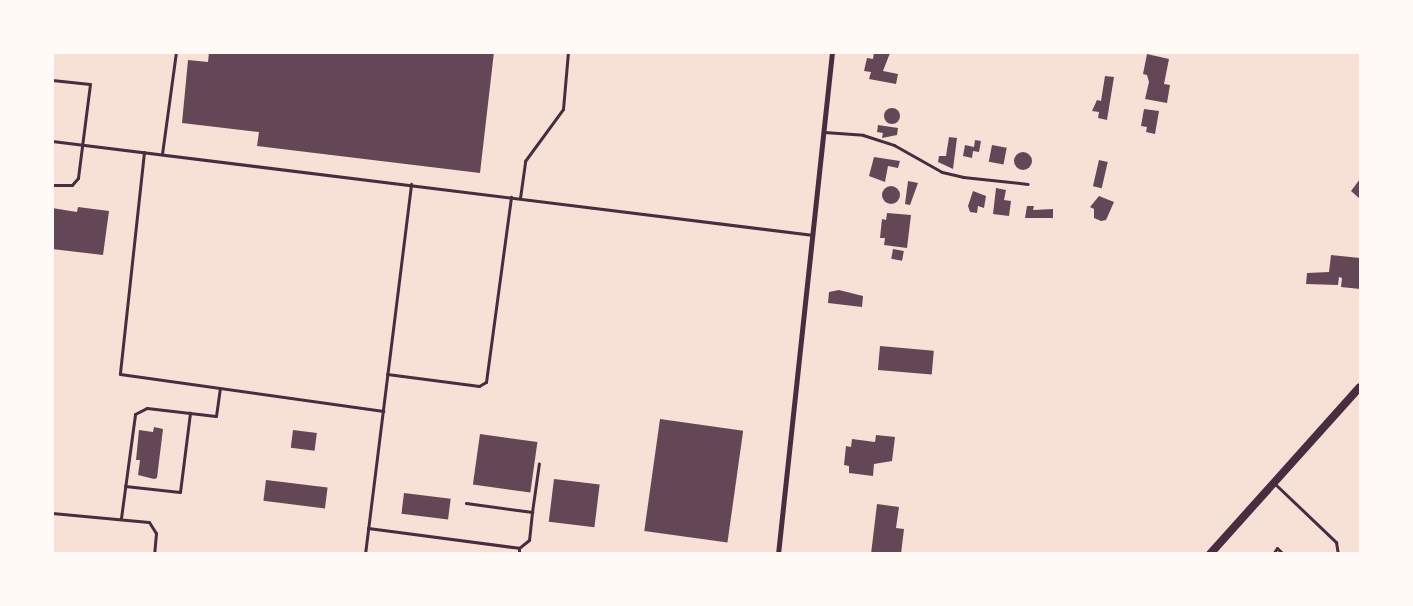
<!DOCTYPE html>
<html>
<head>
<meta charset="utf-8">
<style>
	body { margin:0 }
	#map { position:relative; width:1413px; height:606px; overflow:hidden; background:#f7e1d7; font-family:Overpass,sans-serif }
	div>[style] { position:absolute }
	.building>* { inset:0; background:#644757; transform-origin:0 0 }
	.round { border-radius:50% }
	.service>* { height:3px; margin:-1.5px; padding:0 1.5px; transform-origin:1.5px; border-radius:1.5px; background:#4a2c40 }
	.minor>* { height:5px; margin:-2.5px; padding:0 2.5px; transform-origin:2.5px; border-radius:2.5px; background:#4a2c40 }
	.secondary>* { height:8px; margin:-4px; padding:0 4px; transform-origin:4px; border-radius:4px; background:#4a2c40 }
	span { translate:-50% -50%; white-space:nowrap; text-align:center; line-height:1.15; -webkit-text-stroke:6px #fffaf5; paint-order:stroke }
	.frame { position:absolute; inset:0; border:54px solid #fffaf5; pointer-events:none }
</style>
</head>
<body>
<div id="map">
	<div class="building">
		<i style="clip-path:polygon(209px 52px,494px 52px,480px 173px,257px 146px,259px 132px,182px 123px,188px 60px,208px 62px)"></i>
		<i style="clip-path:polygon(874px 52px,890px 53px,883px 71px,898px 74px,896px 84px,869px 79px,871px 72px,864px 71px,867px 58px,873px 59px)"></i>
		<i style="clip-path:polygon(1147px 54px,1169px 59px,1164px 84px,1170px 85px,1167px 103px,1145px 99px,1149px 82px,1147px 75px,1143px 74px)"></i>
		<i style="clip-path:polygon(1105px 76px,1114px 77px,1107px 120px,1098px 118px,1099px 112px,1092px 111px,1097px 100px,1101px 101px)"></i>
		<i class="round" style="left:884px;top:108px;width:16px;height:16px"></i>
		<i style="clip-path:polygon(1144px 109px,1159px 111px,1155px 134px,1146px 132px,1147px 127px,1141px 126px)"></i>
		<i style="clip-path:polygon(878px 125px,898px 128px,897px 135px,882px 138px,883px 133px,877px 132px)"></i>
		<i style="clip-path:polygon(949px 137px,957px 138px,953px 169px,938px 162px,939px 156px,946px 156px)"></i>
		<i style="clip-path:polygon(975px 140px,981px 141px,979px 152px,973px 151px,972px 158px,963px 156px,965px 145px,974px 147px)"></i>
		<i style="left:992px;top:145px;width:15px;height:17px;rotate:11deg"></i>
		<i class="round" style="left:1014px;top:152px;width:18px;height:18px"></i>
		<i style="clip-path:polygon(874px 157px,900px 161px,898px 168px,888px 166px,885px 182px,869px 176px)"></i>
		<i style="left:1099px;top:160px;width:9px;height:27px;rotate:13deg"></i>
		<i style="clip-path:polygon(1360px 179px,1360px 199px,1351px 191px)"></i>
		<i style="clip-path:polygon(908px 181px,918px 183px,910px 205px,905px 204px)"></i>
		<i class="round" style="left:882px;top:186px;width:18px;height:18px"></i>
		<i style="clip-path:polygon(996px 188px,1006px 190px,1004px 200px,1011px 201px,1009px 216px,993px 214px)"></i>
		<i style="clip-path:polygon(973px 191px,986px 196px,984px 208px,978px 206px,977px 213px,970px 212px,968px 206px)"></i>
		<i style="clip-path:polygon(1099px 196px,1114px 202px,1106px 220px,1101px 221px,1094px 218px,1094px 209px,1090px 207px)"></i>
		<i style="clip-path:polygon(1027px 206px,1034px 206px,1033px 210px,1053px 209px,1053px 218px,1025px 218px)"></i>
		<i style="clip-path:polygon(78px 207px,109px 211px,103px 255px,52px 249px,52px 208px,77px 212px)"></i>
		<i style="clip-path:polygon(887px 213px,911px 215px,907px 248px,884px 245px,885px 238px,880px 238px,882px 219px,886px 220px)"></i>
		<i style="left:893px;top:249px;width:11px;height:10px;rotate:10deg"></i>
		<i style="clip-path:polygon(1331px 255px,1360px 258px,1360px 289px,1341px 287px,1342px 278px,1339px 277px,1338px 285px,1306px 284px,1307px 273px,1329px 272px)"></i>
		<i style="clip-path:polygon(839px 290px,863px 296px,862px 307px,828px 303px,829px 292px)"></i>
		<i style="left:880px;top:346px;width:54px;height:24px;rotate:5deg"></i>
		<i style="left:660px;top:419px;width:84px;height:113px;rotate:8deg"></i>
		<i style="clip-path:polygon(154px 427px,163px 429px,157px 478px,154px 479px,138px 475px,140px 460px,136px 460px,139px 430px,153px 432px)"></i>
		<i style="left:293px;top:430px;width:24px;height:18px;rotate:7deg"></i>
		<i style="left:480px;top:434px;width:58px;height:51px;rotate:8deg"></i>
		<i style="clip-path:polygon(876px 435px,895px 437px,892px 461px,874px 464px,873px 476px,849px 473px,849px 466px,844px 465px,846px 446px,851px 447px,852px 439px,875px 442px)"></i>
		<i style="left:554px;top:479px;width:46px;height:43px;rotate:7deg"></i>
		<i style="left:266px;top:480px;width:62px;height:21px;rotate:7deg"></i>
		<i style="left:404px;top:493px;width:47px;height:21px;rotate:7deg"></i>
		<i style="clip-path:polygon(877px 504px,899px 507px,896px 528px,904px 529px,901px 554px,871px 554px)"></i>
	</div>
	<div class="service">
		<i style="left:52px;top:80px;width:38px;rotate:6deg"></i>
		<i style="left:90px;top:84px;width:95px;rotate:97.3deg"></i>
		<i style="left:78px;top:178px;width:9px;rotate:131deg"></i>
		<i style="left:72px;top:185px;width:20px;rotate:180deg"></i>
		<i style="left:824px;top:132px;width:39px;rotate:4deg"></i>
		<i style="left:863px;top:135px;width:33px;rotate:18deg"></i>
		<i style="left:894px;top:145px;width:55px;rotate:29.4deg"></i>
		<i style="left:942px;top:172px;width:22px;rotate:13deg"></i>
		<i style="left:963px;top:177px;width:65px;rotate:6.1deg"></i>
		<i style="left:52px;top:141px;width:767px;rotate:7.04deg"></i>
		<i style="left:144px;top:152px;width:223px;rotate:96.2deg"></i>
		<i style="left:120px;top:374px;width:266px;rotate:8deg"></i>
		<i style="left:162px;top:154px;width:103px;rotate:-82.2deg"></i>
		<i style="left:520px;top:198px;width:37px;rotate:-82deg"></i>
		<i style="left:525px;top:161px;width:64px;rotate:-53.8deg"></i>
		<i style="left:563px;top:109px;width:57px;rotate:-85deg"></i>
		<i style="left:387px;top:374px;width:93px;rotate:7.4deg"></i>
		<i style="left:479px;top:386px;width:8px;rotate:-30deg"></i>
		<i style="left:486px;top:382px;width:187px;rotate:-82.3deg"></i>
		<i style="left:1274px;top:483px;width:86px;rotate:43.6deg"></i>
		<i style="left:1336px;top:542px;width:12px;rotate:81deg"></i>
		<i style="left:125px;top:486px;width:55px;rotate:6.2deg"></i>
		<i style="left:180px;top:492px;width:80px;rotate:-82.8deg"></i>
		<i style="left:466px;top:503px;width:67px;rotate:7.8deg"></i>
		<i style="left:532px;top:512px;width:28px;rotate:96deg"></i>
		<i style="left:529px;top:540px;width:13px;rotate:141deg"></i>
		<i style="left:532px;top:512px;width:49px;rotate:-81.9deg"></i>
		<i style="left:52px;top:513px;width:97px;rotate:5.3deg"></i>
		<i style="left:149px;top:522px;width:13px;rotate:58deg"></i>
		<i style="left:156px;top:533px;width:21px;rotate:95deg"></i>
		<i style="left:121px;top:518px;width:105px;rotate:-82.3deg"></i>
		<i style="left:135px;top:414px;width:13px;rotate:-27deg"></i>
		<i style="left:147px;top:408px;width:69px;rotate:6.6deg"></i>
		<i style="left:216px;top:416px;width:27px;rotate:-82deg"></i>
		<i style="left:368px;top:528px;width:152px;rotate:7.5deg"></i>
		<i style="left:519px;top:548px;width:6px;rotate:90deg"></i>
		<i style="left:365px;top:554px;width:373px;rotate:-82.9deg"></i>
		<i style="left:1273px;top:554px;width:7px;rotate:-56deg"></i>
		<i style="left:1277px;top:548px;width:8px;rotate:45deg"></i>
	</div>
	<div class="minor">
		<i style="left:778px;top:554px;width:505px;rotate:-83.86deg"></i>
	</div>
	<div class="secondary">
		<i style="left:1210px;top:554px;width:224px;rotate:-48.1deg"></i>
	</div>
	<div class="frame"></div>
</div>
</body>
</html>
